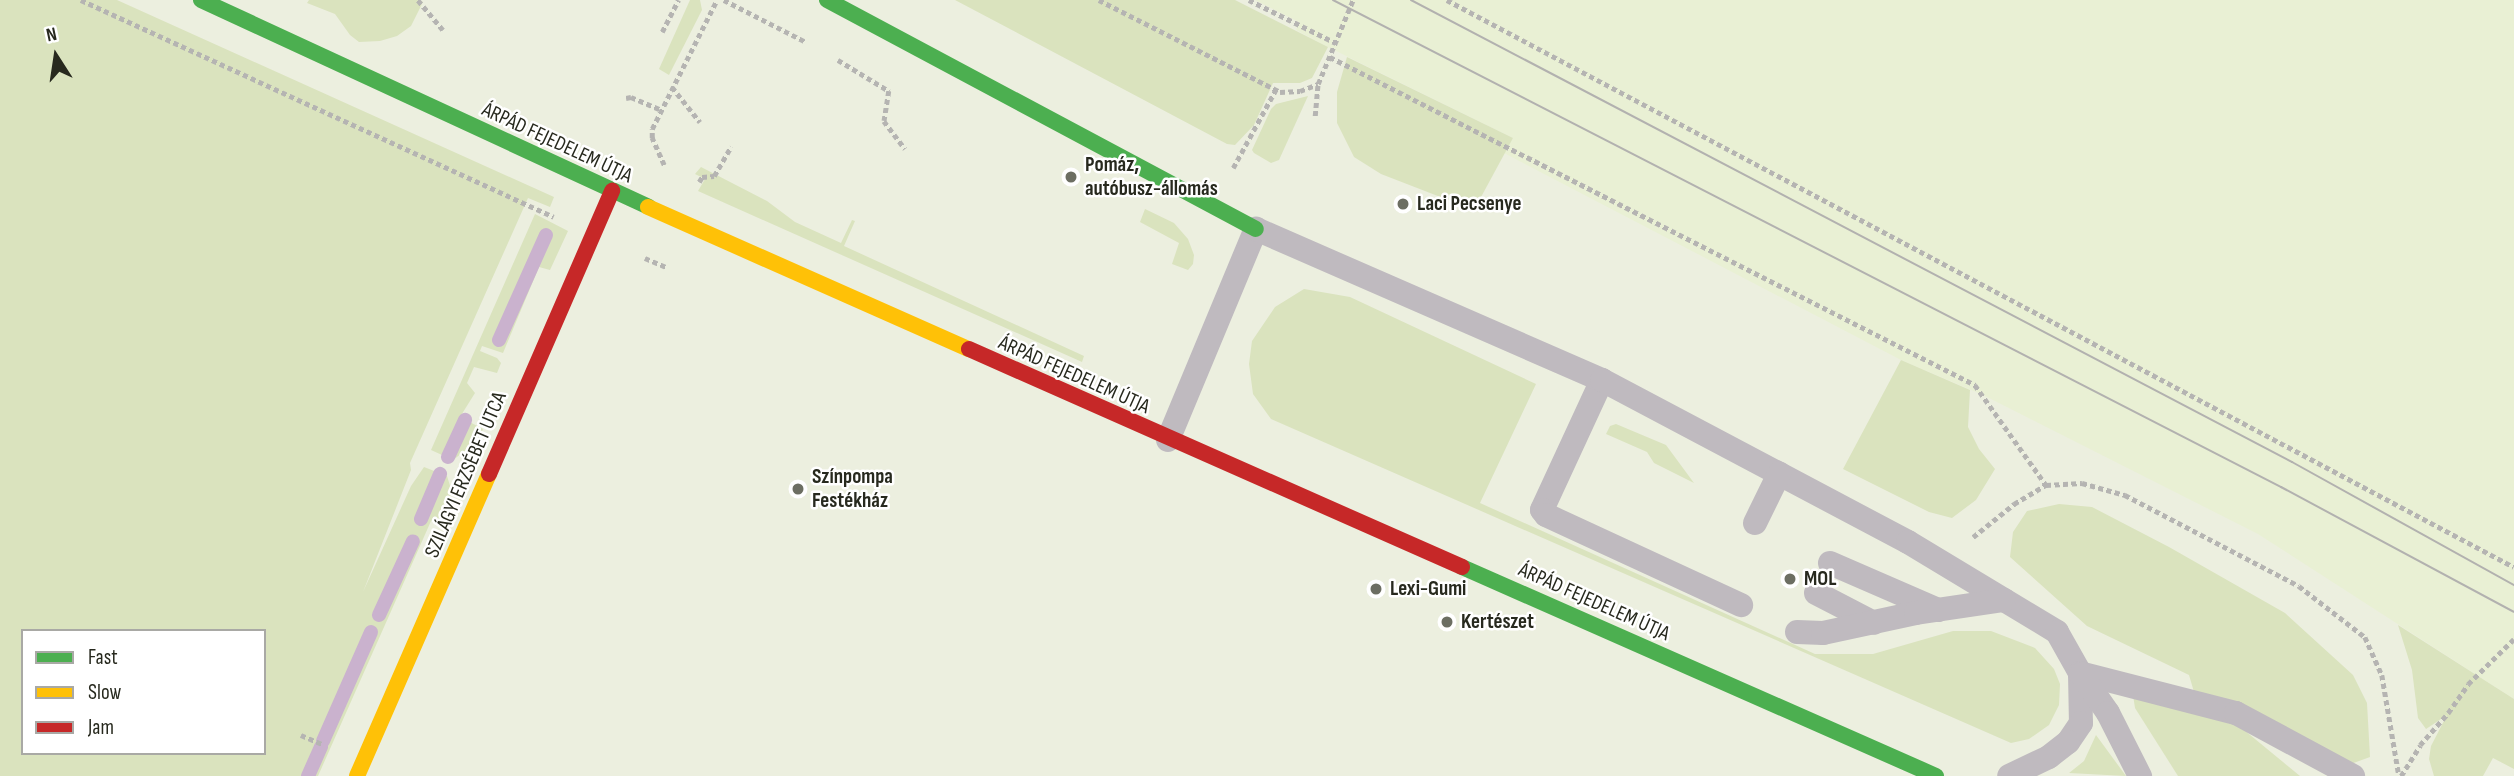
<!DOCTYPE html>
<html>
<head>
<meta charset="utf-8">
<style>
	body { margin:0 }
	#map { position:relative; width:2514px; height:776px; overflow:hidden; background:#ecefdf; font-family:"Sofia Sans Condensed",sans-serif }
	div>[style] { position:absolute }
	.built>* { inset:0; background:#e9f0d4 }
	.green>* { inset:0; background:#dae3be }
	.stream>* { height:14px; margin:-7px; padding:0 7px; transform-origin:7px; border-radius:7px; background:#cab2ce }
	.path>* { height:4.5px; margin-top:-2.25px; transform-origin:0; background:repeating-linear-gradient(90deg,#b5b4b2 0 5px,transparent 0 8.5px) }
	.lane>* { height:24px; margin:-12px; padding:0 12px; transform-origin:12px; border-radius:12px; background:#bfbabf }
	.fast>* { height:16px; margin:-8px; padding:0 8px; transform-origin:8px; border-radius:8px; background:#4caf50 }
	.slow>* { height:16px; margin:-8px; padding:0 8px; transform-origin:8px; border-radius:8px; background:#ffc107 }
	.jam>* { height:16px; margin:-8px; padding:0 8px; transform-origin:8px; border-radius:8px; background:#c62828 }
	.tram>* { height:2px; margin:-1px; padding:0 1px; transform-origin:1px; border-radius:1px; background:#b2b1af }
	.dots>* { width:19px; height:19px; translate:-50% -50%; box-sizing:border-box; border:4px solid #fff; border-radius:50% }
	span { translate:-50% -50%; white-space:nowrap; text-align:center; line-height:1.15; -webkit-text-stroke:5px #fff; paint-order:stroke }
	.street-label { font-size:21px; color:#27291e }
	.poi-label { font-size:21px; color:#27291e; font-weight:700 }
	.left { translate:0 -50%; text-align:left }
	.legend { position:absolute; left:21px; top:629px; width:245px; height:126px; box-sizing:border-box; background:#fff; border:2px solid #a9a9a5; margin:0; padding:9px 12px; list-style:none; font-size:21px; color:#27291e }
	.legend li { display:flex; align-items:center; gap:14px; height:35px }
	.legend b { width:35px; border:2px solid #a9a9a5 }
	.north { position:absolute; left:21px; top:21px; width:70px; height:70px; -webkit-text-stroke:5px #fff; paint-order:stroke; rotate:348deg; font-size:19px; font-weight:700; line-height:28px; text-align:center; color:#27291e }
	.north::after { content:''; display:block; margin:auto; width:24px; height:32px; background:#27291e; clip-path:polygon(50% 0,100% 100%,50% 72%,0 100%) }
</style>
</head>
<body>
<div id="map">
	<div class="built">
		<i style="clip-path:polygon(1255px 0,2514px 0,2514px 699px,2258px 534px,1983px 395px,1901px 360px,1504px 153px,1513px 138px,1328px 47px,1296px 30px,1299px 22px)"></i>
	</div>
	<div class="green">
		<i style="clip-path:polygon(evenodd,0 0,117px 0,554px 197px,550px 207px,528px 198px,410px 463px,411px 470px,363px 592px,411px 486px,424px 467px,447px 476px,452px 492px,440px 520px,431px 521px,318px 776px,0 776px,0 0,23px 631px,264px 631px,264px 753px,23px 753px,23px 631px)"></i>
		<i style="clip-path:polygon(309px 0,419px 0,423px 2px,411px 26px,397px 36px,380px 41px,359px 42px,350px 35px,335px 14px,307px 3px)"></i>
		<i style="clip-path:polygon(690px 0,700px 0,702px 10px,669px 75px,659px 69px)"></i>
		<i style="clip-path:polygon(955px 0,1235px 0,1328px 47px,1312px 78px,1300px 83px,1273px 83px,1254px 125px,1235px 145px,1227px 144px)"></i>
		<i style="clip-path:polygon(1347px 57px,1513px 138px,1474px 210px,1381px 174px,1354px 157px,1337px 123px,1337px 92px)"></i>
		<i style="clip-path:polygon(1308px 96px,1279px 160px,1271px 163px,1254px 153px,1252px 150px,1271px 109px,1276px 104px)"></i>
		<i style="clip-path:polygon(701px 167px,767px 201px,795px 222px,841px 243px,852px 220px,855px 221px,844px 246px,1084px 356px,1082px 362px,698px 191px,705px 179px,695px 174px)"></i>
		<i style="clip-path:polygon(1145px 209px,1174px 223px,1188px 239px,1194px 255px,1193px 264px,1188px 270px,1172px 264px,1179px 243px,1140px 222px)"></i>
		<i style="clip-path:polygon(535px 214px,568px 231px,550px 270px,539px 267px,503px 353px,482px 346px,480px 351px,497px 358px,501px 363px,497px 373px,474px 367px,467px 383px,475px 393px,460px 417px,483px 429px,478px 441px,453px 460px,431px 450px)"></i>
		<i style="clip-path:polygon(1304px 289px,1350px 297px,1536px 384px,1480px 503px,1815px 654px,1873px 654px,1953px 631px,1991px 631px,2035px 648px,2054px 669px,2060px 684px,2059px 705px,2049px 725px,2029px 739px,2011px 743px,1271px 419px,1253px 394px,1249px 364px,1252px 341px,1275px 307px)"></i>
		<i style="clip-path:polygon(1901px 360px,1970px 390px,1968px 427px,1979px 449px,1995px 469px,1976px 500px,1952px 518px,1929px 512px,1843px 469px)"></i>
		<i style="clip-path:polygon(1616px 424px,1666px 445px,1694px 483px,1654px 463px,1647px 452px,1606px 434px,1610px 426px)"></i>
		<i style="clip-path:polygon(2059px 504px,2092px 507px,2169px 547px,2285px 613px,2353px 675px,2367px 703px,2370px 757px,2348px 765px,2194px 692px,2189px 675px,2087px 626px,2010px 557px,2013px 532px,2027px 511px)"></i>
		<i style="clip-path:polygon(2398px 625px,2514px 699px,2514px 769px,2493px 758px,2483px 776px,2434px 776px,2429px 759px,2431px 746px,2447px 715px,2426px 729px,2418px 718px,2412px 670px)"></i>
		<i style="clip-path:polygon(2133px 695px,2238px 725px,2300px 776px,2178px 776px,2135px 708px)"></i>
		<i style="clip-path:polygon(2096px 735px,2126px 776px,2069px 773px,2084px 761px)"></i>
	</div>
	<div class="stream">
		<i style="left:499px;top:340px;width:115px;rotate:-65.9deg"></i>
		<i style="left:448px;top:457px;width:41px;rotate:-65.3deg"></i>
		<i style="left:421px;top:519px;width:49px;rotate:-67.1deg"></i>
		<i style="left:379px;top:615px;width:81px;rotate:-65.3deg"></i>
		<i style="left:323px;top:741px;width:119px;rotate:-66.2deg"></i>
		<i style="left:308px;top:776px;width:32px;rotate:-66deg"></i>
	</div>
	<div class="path">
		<i style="left:81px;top:0;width:520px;rotate:24.64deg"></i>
		<i style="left:418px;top:0;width:39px;rotate:50deg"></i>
		<i style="left:724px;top:0;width:92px;rotate:27.1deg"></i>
		<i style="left:1099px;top:0;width:203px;rotate:26.9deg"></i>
		<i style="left:1280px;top:92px;width:20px;rotate:-3deg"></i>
		<i style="left:1300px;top:91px;width:19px;rotate:-21deg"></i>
		<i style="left:1249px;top:0;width:97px;rotate:26.3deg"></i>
		<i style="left:1447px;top:0;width:1208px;rotate:27.99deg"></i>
		<i style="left:662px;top:32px;width:36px;rotate:-63deg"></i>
		<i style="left:1330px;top:57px;width:724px;rotate:26.95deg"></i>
		<i style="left:1975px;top:385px;width:123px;rotate:54.6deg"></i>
		<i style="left:838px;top:60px;width:60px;rotate:31.3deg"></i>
		<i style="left:889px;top:91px;width:30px;rotate:99deg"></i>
		<i style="left:884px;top:121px;width:35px;rotate:53deg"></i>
		<i style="left:672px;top:87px;width:45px;rotate:51.3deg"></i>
		<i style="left:626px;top:98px;width:5px;rotate:-11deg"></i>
		<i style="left:631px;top:97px;width:33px;rotate:23deg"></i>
		<i style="left:1315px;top:116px;width:32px;rotate:-85deg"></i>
		<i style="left:1318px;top:84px;width:91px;rotate:-67.4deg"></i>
		<i style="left:664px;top:165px;width:30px;rotate:-114deg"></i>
		<i style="left:652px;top:138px;width:9px;rotate:-90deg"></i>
		<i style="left:652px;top:129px;width:144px;rotate:-63.3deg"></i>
		<i style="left:1233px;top:168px;width:90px;rotate:-61.4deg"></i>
		<i style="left:699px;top:182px;width:6px;rotate:-59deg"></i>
		<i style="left:702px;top:177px;width:12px;rotate:-5deg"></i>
		<i style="left:714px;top:176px;width:34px;rotate:-60deg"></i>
		<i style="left:645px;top:258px;width:23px;rotate:23deg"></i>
		<i style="left:1973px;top:537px;width:53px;rotate:-38.8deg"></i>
		<i style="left:2014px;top:504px;width:37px;rotate:-31deg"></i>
		<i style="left:2046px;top:485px;width:36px;rotate:-3deg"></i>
		<i style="left:2082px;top:483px;width:45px;rotate:15.6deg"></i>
		<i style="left:2125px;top:495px;width:196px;rotate:27.6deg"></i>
		<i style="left:2299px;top:586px;width:83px;rotate:37.7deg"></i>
		<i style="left:2365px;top:637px;width:42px;rotate:65.9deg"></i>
		<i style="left:2382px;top:675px;width:102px;rotate:80.4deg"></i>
		<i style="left:301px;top:735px;width:23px;rotate:23deg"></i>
		<i style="left:2401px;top:776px;width:36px;rotate:-58deg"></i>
		<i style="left:2420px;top:745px;width:43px;rotate:-48.8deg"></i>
		<i style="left:2448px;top:713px;width:35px;rotate:-55deg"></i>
		<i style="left:2468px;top:684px;width:64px;rotate:-44.4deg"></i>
	</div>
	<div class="lane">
		<i style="left:1602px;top:380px;width:143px;rotate:114.8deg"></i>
		<i style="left:1542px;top:510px;width:6px;rotate:51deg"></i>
		<i style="left:1546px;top:515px;width:215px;rotate:24.8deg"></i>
		<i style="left:1168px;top:440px;width:229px;rotate:-67.4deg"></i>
		<i style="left:1256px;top:229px;width:378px;rotate:23.6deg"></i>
		<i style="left:1602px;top:380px;width:346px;rotate:27.9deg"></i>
		<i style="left:1908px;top:542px;width:174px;rotate:31.1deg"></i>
		<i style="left:2057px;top:632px;width:47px;rotate:60.7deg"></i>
		<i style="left:2080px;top:673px;width:50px;rotate:88.9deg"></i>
		<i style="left:2081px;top:723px;width:23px;rotate:124deg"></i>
		<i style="left:2068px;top:742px;width:24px;rotate:142deg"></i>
		<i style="left:2049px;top:757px;width:44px;rotate:154.6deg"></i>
		<i style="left:1755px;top:523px;width:55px;rotate:-63.9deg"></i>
		<i style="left:1830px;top:563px;width:118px;rotate:23.5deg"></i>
		<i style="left:1816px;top:593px;width:65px;rotate:27.3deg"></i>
		<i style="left:1797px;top:632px;width:26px;rotate:2deg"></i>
		<i style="left:1823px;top:633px;width:95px;rotate:-12.1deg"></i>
		<i style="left:1916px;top:613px;width:89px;rotate:-8.4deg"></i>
		<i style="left:2080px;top:673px;width:161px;rotate:14.4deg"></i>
		<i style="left:2236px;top:713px;width:133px;rotate:28.3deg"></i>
		<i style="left:2081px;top:674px;width:47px;rotate:55.3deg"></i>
		<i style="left:2108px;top:713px;width:71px;rotate:63.1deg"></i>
	</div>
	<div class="fast">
		<i style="left:201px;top:0;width:493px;rotate:24.8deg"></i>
		<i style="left:827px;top:0;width:486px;rotate:28.1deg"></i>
		<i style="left:1462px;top:567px;width:518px;rotate:23.79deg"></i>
	</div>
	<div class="slow">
		<i style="left:648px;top:207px;width:351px;rotate:23.9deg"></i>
		<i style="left:357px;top:776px;width:330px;rotate:-66.4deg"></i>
	</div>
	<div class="jam">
		<i style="left:969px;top:349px;width:539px;rotate:23.85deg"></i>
		<i style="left:489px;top:474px;width:309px;rotate:-66.5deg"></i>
	</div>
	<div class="tram">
		<i style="left:1333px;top:0;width:1066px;rotate:27.19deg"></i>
		<i style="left:2281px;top:487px;width:264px;rotate:28.2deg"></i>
		<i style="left:1411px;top:0;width:995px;rotate:27.67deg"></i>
		<i style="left:2292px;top:462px;width:254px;rotate:29deg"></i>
	</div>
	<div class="dots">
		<i style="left:1071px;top:177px;background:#6c6e62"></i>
		<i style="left:1403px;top:204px;background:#6c6e62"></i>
		<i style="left:798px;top:489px;background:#6c6e62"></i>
		<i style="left:1790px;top:579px;background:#6c6e62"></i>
		<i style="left:1376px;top:589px;background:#6c6e62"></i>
		<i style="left:1447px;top:622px;background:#6c6e62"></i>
	</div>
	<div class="street-label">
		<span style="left:557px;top:143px;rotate:25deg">ÁRPÁD FEJEDELEM ÚTJA</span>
		<span style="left:1074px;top:375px;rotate:24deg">ÁRPÁD FEJEDELEM ÚTJA</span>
		<span style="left:466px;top:475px;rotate:-67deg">SZILÁGYI ERZSÉBET UTCA</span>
		<span style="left:1594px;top:602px;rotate:24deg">ÁRPÁD FEJEDELEM ÚTJA</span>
	</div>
	<div class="poi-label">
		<span class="left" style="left:1085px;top:177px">Pomáz,<br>autóbusz-állomás</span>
		<span class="left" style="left:1417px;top:204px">Laci Pecsenye</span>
		<span class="left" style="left:812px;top:489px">Színpompa<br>Festékház</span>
		<span class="left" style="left:1804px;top:579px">MOL</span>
		<span class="left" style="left:1390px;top:589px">Lexi-Gumi</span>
		<span class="left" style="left:1461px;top:622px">Kertészet</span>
	</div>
	<ul class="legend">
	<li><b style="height:9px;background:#4caf50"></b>Fast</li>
	<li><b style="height:9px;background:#ffc107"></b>Slow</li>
	<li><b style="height:9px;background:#c62828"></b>Jam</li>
	</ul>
	<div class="north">N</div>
</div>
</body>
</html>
